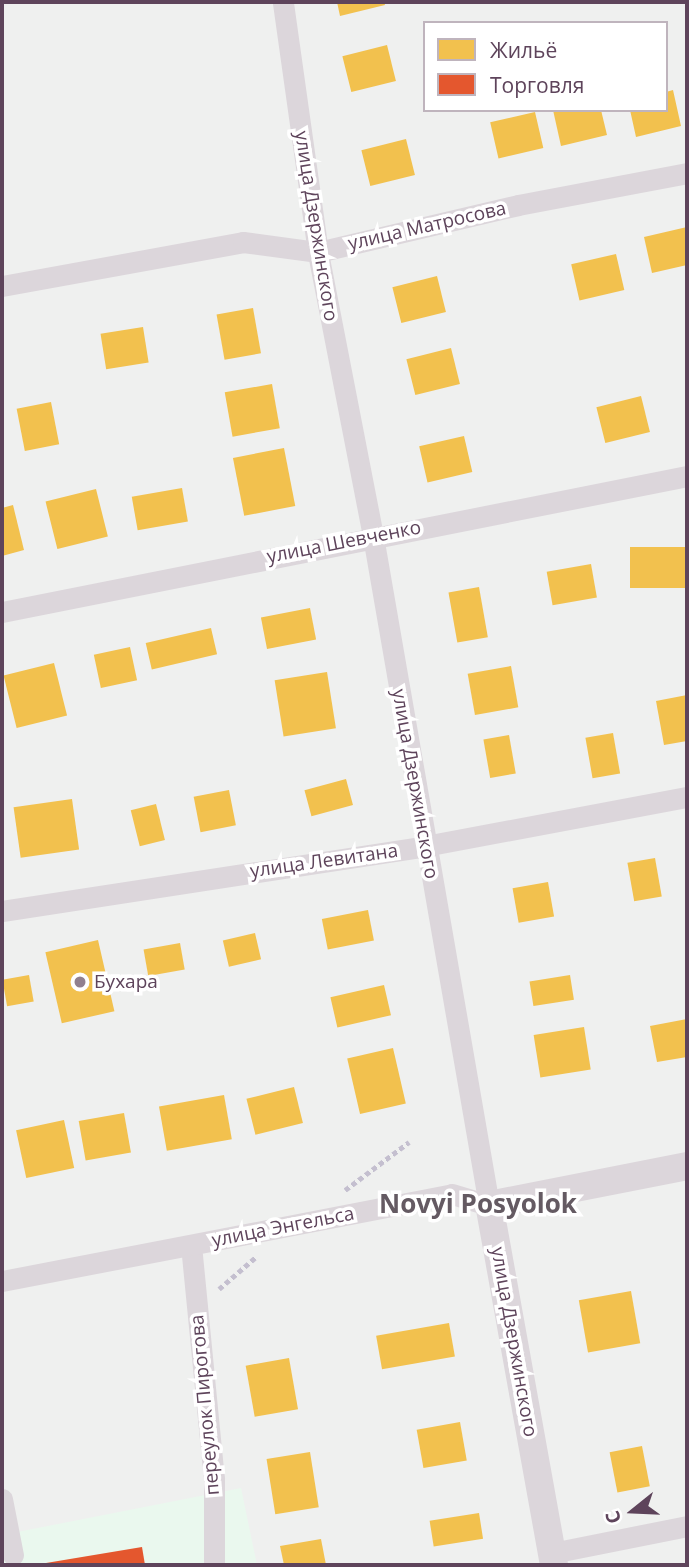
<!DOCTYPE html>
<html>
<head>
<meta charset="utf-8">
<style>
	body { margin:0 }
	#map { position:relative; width:689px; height:1567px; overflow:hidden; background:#eff0ef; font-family:"Open Sans",sans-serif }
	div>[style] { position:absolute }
	.commercial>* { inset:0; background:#eaf8ee }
	.homes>* { inset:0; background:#f2c14e; transform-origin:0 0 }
	.shops>* { inset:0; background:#e4572e }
	.path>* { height:4.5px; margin-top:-2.25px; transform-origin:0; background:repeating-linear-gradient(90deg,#c4bfcf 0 5px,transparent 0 8.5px) }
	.minor>* { height:21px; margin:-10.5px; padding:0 10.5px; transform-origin:10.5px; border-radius:10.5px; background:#dcd6db }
	.tertiary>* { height:28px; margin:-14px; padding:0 14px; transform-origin:14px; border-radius:14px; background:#dcd6db }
	.dots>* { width:19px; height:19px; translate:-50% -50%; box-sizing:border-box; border:4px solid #fff; border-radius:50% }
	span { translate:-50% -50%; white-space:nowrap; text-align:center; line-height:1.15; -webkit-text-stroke:7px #fff; paint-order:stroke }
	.street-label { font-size:19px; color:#5e445b }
	.poi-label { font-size:19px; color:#5e445b }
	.left { translate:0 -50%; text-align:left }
	.district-label { font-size:26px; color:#645a62; font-weight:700 }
	.frame { position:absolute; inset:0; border:4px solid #5e445b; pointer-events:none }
	.legend { position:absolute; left:423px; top:21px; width:245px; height:91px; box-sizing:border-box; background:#fff; border:2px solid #bfb4bd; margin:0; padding:9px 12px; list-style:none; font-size:21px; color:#5e445b }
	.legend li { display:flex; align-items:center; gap:14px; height:35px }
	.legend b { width:35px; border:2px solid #bfb4bd }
	.north { position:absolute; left:598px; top:1476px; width:70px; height:70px; -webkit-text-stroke:5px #fff; paint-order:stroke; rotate:252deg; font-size:19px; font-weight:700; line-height:28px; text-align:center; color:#5e445b }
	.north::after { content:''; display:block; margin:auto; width:24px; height:32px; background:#5e445b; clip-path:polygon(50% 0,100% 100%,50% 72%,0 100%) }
</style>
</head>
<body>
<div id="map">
	<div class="commercial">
		<i style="clip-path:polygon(241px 1488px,257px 1565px,2px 1565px,2px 1535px)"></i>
	</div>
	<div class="homes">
		<i style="clip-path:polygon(337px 2px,384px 2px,385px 5px,340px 16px)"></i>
		<i style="left:387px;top:45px;width:37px;height:46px;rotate:76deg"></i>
		<i style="clip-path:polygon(673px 90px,681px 126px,636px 137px,630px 110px,666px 110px,666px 92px)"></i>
		<i style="clip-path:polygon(553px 110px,601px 110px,607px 135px,561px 146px)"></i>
		<i style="left:535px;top:112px;width:37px;height:46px;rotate:77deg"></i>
		<i style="left:406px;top:139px;width:37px;height:46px;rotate:76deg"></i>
		<i style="clip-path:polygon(687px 227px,687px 265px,652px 273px,644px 237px)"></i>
		<i style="left:616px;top:254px;width:37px;height:46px;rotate:77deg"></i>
		<i style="left:437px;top:276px;width:37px;height:46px;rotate:76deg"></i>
		<i style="left:253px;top:308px;width:46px;height:37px;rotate:80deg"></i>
		<i style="left:143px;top:327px;width:36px;height:43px;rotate:81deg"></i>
		<i style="left:451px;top:348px;width:37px;height:46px;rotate:76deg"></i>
		<i style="left:272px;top:384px;width:45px;height:48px;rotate:80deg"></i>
		<i style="left:641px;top:396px;width:37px;height:46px;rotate:76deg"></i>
		<i style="left:51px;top:402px;width:43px;height:35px;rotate:79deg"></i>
		<i style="left:464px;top:436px;width:37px;height:46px;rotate:77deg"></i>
		<i style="left:284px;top:448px;width:59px;height:52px;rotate:79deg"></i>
		<i style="left:182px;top:488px;width:34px;height:51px;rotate:80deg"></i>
		<i style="left:96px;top:489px;width:49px;height:52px;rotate:76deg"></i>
		<i style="clip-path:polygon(13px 505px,24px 550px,2px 556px,2px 508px)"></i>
		<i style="left:687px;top:547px;width:41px;height:57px;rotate:90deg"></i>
		<i style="left:591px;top:564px;width:34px;height:45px;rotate:80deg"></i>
		<i style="left:479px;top:587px;width:51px;height:31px;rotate:80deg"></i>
		<i style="left:310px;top:608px;width:32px;height:50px;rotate:79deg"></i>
		<i style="left:211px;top:628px;width:27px;height:67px;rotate:77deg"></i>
		<i style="left:130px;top:647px;width:34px;height:37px;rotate:78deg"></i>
		<i style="left:54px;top:663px;width:54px;height:52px;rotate:76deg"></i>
		<i style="left:511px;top:666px;width:42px;height:44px;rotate:80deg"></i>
		<i style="left:327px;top:672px;width:57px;height:53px;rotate:81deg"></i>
		<i style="clip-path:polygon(687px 695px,687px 741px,664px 745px,656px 701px)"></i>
		<i style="left:613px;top:733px;width:41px;height:28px;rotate:80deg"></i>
		<i style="left:509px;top:735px;width:39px;height:26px;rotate:80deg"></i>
		<i style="left:346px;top:779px;width:27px;height:43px;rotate:75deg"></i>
		<i style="left:229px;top:790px;width:36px;height:36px;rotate:79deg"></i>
		<i style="left:72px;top:799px;width:51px;height:59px;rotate:82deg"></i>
		<i style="left:156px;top:804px;width:37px;height:26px;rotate:76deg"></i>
		<i style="left:655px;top:858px;width:39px;height:28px;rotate:80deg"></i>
		<i style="left:548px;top:882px;width:35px;height:36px;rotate:80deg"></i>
		<i style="left:368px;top:910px;width:31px;height:47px;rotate:79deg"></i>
		<i style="left:255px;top:933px;width:27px;height:33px;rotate:77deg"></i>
		<i style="left:98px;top:940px;width:73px;height:54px;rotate:77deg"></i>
		<i style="left:180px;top:943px;width:27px;height:37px;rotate:80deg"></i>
		<i style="left:29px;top:975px;width:27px;height:27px;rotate:80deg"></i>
		<i style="left:570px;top:975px;width:25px;height:41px;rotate:81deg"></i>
		<i style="left:384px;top:985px;width:31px;height:55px;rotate:77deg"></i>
		<i style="clip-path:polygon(687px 1019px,687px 1057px,657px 1062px,650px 1026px)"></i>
		<i style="left:584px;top:1027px;width:43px;height:51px;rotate:81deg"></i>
		<i style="left:393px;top:1048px;width:57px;height:47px;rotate:77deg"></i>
		<i style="left:294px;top:1087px;width:37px;height:49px;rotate:76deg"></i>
		<i style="left:224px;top:1095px;width:45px;height:66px;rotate:80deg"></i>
		<i style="left:124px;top:1113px;width:40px;height:46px;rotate:80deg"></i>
		<i style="left:64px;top:1120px;width:49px;height:49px;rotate:78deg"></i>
		<i style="left:631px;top:1291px;width:53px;height:53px;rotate:80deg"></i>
		<i style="left:449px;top:1323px;width:34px;height:74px;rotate:80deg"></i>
		<i style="left:289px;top:1358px;width:52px;height:44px;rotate:80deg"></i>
		<i style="left:460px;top:1422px;width:39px;height:44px;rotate:80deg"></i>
		<i style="left:642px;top:1446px;width:41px;height:33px;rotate:79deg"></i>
		<i style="left:310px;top:1452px;width:56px;height:44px;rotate:81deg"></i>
		<i style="left:479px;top:1513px;width:26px;height:50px;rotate:81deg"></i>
		<i style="clip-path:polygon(321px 1539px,326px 1565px,284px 1565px,280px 1546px)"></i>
	</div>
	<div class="shops">
		<i style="clip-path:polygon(142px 1547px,145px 1565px,40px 1565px,40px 1564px)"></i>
	</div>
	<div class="path">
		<i style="left:345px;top:1190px;width:80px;rotate:-36.9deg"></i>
		<i style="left:219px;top:1289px;width:50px;rotate:-41deg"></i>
	</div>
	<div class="minor">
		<i style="left:2px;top:286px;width:245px;rotate:-10.3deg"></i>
		<i style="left:243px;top:242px;width:76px;rotate:7.6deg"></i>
		<i style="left:318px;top:252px;width:205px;rotate:-13.2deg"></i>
		<i style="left:518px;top:205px;width:172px;rotate:-10.7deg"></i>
		<i style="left:2px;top:612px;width:698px;rotate:-11.23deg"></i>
		<i style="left:2px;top:911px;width:428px;rotate:-8.7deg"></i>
		<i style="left:425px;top:846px;width:267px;rotate:-10.6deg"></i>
		<i style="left:191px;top:1245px;width:234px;rotate:84.4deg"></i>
		<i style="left:214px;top:1478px;width:87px;rotate:90deg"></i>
		<i style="left:2px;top:1281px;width:458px;rotate:-10.9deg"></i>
		<i style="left:452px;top:1194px;width:39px;rotate:17deg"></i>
		<i style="left:489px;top:1205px;width:679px;rotate:-99.84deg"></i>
		<i style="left:373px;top:536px;width:289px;rotate:-101deg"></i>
		<i style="left:318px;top:252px;width:252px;rotate:-98deg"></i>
		<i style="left:2px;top:1499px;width:57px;rotate:78.9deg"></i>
		<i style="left:552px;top:1553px;width:138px;rotate:-11.3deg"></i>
	</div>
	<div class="tertiary">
		<i style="left:554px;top:1565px;width:366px;rotate:-100.2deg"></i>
		<i style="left:489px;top:1205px;width:202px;rotate:-11.1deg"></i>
	</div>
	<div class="dots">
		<i style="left:80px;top:982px;background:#91808f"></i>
	</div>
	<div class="street-label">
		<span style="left:316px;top:226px;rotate:81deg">улица Дзержинского</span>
		<span style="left:427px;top:226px;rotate:-13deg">улица Матросова</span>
		<span style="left:344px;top:542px;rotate:-11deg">улица Шевченко</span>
		<span style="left:415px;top:784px;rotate:80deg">улица Дзержинского</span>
		<span style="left:324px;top:861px;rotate:-8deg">улица Левитана</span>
		<span style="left:283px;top:1227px;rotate:-11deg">улица Энгельса</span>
		<span style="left:514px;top:1342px;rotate:80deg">улица Дзержинского</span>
		<span style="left:205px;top:1405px;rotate:-95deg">переулок Пирогова</span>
	</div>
	<div class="poi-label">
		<span class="left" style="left:94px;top:982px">Бухара</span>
	</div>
	<div class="district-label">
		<span style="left:478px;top:1204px">Novyi Posyolok</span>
	</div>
	<div class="frame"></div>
	<ul class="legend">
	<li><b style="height:19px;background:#f2c14e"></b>Жильё</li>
	<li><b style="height:19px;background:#e4572e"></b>Торговля</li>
	</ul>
	<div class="north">С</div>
</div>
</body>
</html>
